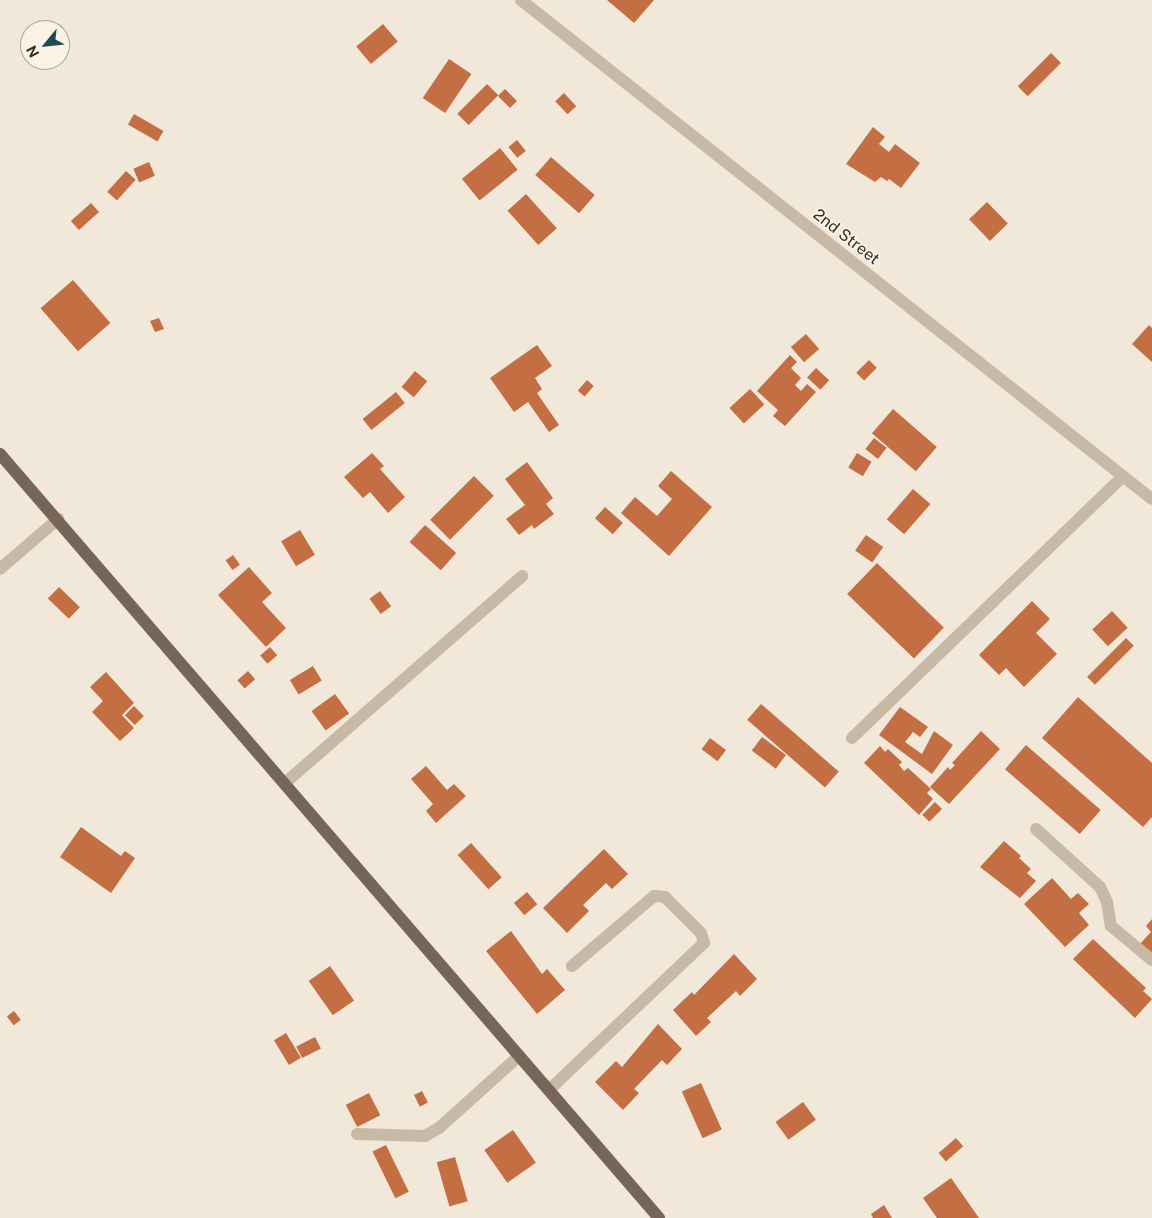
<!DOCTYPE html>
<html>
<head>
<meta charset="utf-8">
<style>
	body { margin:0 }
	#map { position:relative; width:1152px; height:1218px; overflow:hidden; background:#f1e8d9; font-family:"Public Sans",sans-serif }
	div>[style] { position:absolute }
	.building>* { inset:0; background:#c46e44; transform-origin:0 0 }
	.minor>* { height:12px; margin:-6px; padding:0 6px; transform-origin:6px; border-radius:6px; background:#c8b9a6 }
	.major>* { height:12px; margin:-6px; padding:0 6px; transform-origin:6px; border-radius:6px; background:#766558 }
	span { translate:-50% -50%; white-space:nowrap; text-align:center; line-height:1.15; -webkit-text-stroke:4px #f9f2e5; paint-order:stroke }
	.street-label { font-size:16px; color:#352c27 }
	.north { position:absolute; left:20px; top:20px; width:50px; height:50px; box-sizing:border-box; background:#f9f2e5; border:1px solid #aba399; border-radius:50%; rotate:242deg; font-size:14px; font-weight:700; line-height:20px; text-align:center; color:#352c27 }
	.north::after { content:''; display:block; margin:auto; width:18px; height:22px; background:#1d4c55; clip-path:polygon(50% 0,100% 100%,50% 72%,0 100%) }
</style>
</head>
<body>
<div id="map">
	<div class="building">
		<i style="clip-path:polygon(607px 0,654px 0,634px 23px)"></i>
		<i style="left:383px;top:24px;width:23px;height:35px;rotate:50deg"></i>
		<i style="left:1051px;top:53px;width:14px;height:47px;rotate:45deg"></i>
		<i style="left:449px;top:59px;width:27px;height:47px;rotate:34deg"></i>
		<i style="left:487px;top:84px;width:16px;height:42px;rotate:45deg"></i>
		<i style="left:505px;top:89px;width:17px;height:10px;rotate:45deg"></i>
		<i style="left:564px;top:93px;width:18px;height:12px;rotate:47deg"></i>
		<i style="left:134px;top:114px;width:34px;height:12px;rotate:30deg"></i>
		<i style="clip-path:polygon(873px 127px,885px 137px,879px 144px,889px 152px,895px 144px,920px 163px,901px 188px,889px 179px,887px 181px,881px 177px,875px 182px,846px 164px)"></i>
		<i style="left:517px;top:140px;width:14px;height:11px;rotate:51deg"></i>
		<i style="left:500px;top:148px;width:28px;height:49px;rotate:51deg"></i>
		<i style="left:551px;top:157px;width:58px;height:24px;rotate:41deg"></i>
		<i style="left:149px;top:162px;width:15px;height:17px;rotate:67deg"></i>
		<i style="left:126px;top:171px;width:13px;height:28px;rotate:42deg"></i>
		<i style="left:526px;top:194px;width:46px;height:25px;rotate:48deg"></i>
		<i style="left:987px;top:202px;width:30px;height:25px;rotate:46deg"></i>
		<i style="left:91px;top:203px;width:12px;height:27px;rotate:48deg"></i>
		<i style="left:73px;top:280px;width:57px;height:43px;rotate:49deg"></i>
		<i style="clip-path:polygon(159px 318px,164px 329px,155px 332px,150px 321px)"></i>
		<i style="clip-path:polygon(1149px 325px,1152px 328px,1152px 362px,1132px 344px)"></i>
		<i style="left:806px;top:334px;width:20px;height:20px;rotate:49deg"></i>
		<i style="clip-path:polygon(537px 345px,552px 366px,535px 378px,542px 389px,537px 393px,559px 425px,549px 432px,528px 402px,514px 412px,490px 378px)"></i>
		<i style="clip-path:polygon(790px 355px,797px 362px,791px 368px,801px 378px,795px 385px,801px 391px,807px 384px,816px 392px,785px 426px,773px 416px,778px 410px,757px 391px)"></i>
		<i style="left:869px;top:360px;width:11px;height:18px;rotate:45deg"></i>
		<i style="left:816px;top:368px;width:18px;height:13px;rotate:43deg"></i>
		<i style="left:415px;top:371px;width:16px;height:21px;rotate:40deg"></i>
		<i style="left:587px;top:380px;width:9px;height:14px;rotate:41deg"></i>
		<i style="left:750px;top:389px;width:21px;height:28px;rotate:47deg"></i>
		<i style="left:396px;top:392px;width:14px;height:43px;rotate:51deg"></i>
		<i style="left:893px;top:409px;width:58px;height:32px;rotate:41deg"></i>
		<i style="left:874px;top:438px;width:16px;height:14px;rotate:38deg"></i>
		<i style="clip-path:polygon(372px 453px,384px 466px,380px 469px,405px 497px,388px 513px,370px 492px,363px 498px,344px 477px)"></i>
		<i style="left:857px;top:453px;width:17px;height:17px;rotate:31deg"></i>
		<i style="clip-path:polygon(527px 462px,553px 498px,546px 504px,554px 514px,534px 529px,532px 525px,519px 535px,506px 519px,525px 505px,505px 479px)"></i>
		<i style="clip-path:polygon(671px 471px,712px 507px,669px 556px,621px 513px,635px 497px,657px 516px,672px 499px,658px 486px)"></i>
		<i style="left:474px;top:476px;width:28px;height:62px;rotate:45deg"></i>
		<i style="left:913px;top:489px;width:23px;height:40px;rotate:41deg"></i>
		<i style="left:605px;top:507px;width:24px;height:15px;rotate:42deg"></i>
		<i style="left:425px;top:525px;width:42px;height:23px;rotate:42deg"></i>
		<i style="left:300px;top:530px;width:29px;height:22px;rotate:59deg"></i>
		<i style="left:866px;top:535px;width:21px;height:19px;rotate:35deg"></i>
		<i style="left:233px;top:555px;width:12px;height:9px;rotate:55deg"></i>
		<i style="left:877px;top:563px;width:93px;height:43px;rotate:44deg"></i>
		<i style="clip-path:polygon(249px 567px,272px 593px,262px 602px,286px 628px,266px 647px,218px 595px)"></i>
		<i style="left:59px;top:587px;width:29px;height:16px;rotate:44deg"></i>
		<i style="left:380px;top:591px;width:19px;height:13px;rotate:54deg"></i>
		<i style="clip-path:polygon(1032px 601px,1050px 619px,1036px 633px,1057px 654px,1024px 687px,1006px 668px,999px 675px,979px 655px)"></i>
		<i style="left:1112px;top:611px;width:23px;height:27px;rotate:47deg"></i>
		<i style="left:1126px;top:638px;width:11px;height:55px;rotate:45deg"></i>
		<i style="left:270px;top:647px;width:11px;height:13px;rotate:49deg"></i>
		<i style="left:313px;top:666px;width:17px;height:27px;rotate:59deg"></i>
		<i style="left:248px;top:671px;width:11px;height:14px;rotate:49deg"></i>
		<i style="clip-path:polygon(106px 672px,134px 703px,122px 715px,134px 728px,120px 741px,92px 712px,103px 701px,90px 687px)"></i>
		<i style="left:335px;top:694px;width:24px;height:29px;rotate:54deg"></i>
		<i style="clip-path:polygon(1078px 697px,1152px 763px,1152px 817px,1143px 827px,1042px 738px)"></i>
		<i style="left:761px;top:704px;width:103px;height:21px;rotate:41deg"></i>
		<i style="left:134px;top:706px;width:14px;height:13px;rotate:45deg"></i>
		<i style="clip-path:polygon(900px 707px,928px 727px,920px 737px,913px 732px,905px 742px,922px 754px,934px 731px,953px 745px,932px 774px,879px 735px)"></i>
		<i style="clip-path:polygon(981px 731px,1000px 749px,949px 804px,930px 787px,948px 767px,950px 770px,955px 765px,952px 763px)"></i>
		<i style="left:762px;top:737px;width:30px;height:17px;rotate:37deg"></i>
		<i style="left:710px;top:738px;width:20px;height:14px;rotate:37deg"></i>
		<i style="left:1026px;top:745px;width:99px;height:32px;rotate:41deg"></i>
		<i style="clip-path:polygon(880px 746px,885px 752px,888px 749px,902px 762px,899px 765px,904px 771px,908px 768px,931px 789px,927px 793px,933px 799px,919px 815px,864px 763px)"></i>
		<i style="clip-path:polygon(426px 766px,447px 790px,454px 784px,466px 796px,436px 823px,426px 811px,433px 804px,411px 779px)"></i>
		<i style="left:935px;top:802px;width:10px;height:18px;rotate:45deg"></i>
		<i style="clip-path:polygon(81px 827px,121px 856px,125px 851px,135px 858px,111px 893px,60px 857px)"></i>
		<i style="clip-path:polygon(1004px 841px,1021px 856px,1019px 858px,1031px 869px,1027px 873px,1036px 881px,1020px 898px,980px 867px)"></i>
		<i style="left:471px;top:843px;width:46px;height:18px;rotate:48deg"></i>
		<i style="clip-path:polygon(604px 849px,628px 874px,612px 889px,606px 883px,583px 905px,589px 911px,567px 933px,543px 908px)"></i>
		<i style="clip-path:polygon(1052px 878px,1071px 899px,1078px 893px,1089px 904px,1079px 913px,1089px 925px,1065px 947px,1024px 904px)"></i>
		<i style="left:527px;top:892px;width:16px;height:17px;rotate:50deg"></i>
		<i style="clip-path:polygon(1152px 919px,1152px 956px,1140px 944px,1151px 932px,1146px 926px)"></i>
		<i style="clip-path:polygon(511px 931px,542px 974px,547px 969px,565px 990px,537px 1014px,486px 951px)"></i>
		<i style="clip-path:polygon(1093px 939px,1146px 988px,1143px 991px,1152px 999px,1135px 1018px,1073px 959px)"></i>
		<i style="clip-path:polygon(734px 954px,757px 979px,740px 996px,736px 991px,707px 1018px,711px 1022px,696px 1036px,673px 1010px,692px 992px,694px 995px)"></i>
		<i style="left:330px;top:966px;width:42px;height:26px;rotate:55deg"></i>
		<i style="left:14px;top:1011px;width:11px;height:9px;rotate:52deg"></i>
		<i style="clip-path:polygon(658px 1024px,682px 1049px,667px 1065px,662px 1060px,634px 1089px,639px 1093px,623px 1110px,595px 1082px,616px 1061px,622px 1067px)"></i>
		<i style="left:286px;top:1033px;width:29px;height:14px;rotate:59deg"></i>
		<i style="left:315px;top:1037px;width:13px;height:21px;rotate:63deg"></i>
		<i style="left:701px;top:1083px;width:51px;height:21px;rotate:66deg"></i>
		<i style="left:422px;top:1091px;width:13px;height:9px;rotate:63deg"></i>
		<i style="left:369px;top:1093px;width:25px;height:26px;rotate:63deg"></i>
		<i style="left:803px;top:1102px;width:22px;height:34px;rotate:54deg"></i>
		<i style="left:513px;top:1130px;width:40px;height:35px;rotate:55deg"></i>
		<i style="left:956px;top:1138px;width:11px;height:23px;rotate:49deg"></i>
		<i style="left:386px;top:1145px;width:52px;height:15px;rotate:64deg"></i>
		<i style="left:455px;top:1157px;width:46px;height:19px;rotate:74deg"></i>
		<i style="clip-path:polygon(951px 1178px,979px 1218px,937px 1218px,923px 1198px)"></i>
		<i style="clip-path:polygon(884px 1205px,892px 1218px,873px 1218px,871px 1214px)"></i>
	</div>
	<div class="minor">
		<i style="left:521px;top:0;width:804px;rotate:38.34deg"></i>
		<i style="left:0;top:569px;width:77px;rotate:-40.8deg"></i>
		<i style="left:852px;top:738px;width:377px;rotate:-44deg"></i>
		<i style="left:285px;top:783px;width:315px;rotate:-41.1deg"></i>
		<i style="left:1036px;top:829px;width:86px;rotate:42.2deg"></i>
		<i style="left:1100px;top:887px;width:17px;rotate:65deg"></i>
		<i style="left:1107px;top:902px;width:24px;rotate:81deg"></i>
		<i style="left:1111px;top:926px;width:53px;rotate:39.7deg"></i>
		<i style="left:549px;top:1090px;width:214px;rotate:-43.5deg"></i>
		<i style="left:704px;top:943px;width:10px;rotate:-107deg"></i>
		<i style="left:701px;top:933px;width:51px;rotate:-135deg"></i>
		<i style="left:665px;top:897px;width:11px;rotate:-175deg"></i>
		<i style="left:654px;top:896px;width:108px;rotate:139.5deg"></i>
		<i style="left:357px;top:1134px;width:68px;rotate:1.7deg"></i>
		<i style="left:425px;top:1136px;width:16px;rotate:-30deg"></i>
		<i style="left:439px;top:1128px;width:108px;rotate:-42deg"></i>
	</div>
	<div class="major">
		<i style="left:0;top:454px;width:1009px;rotate:49.22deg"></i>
	</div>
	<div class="street-label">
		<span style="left:846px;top:237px;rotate:38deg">2nd Street</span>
	</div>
	<div class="north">N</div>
</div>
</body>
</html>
